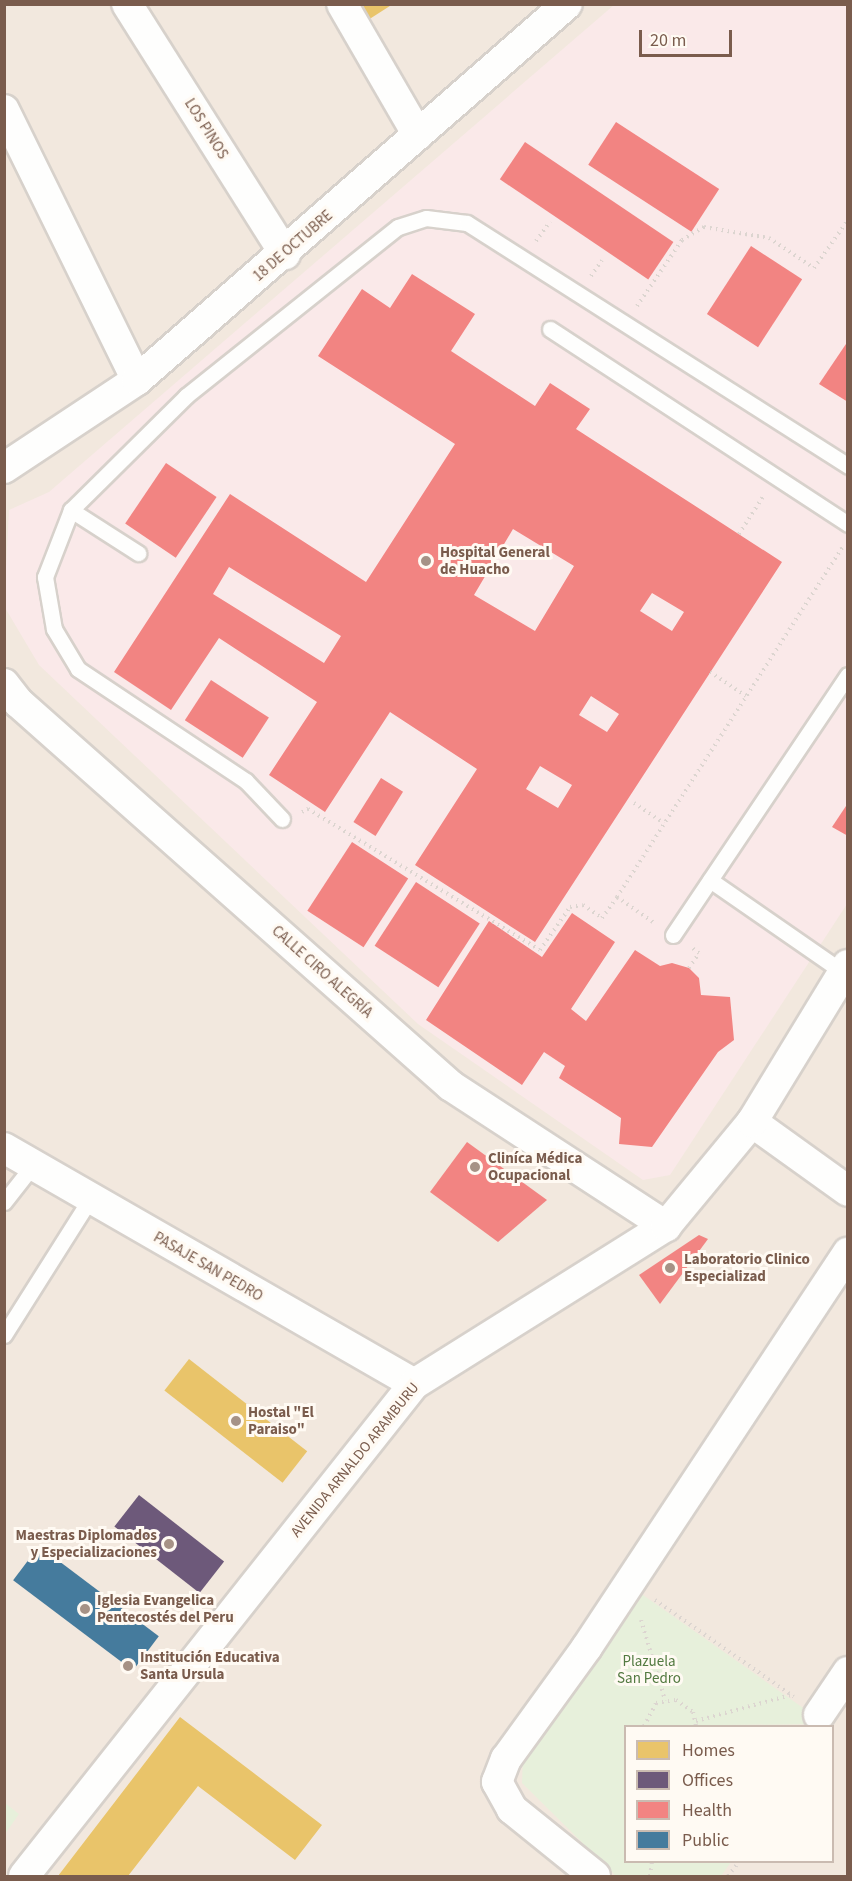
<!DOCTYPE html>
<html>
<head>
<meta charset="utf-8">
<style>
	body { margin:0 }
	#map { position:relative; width:852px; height:1881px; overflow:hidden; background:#f9f5f0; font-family:"Source Sans 3",sans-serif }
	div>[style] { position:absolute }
	.residential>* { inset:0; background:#f2e8de }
	.medical>* { inset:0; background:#fae9e9 }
	.green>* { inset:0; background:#e7f0db }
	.homes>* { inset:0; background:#e9c46a; transform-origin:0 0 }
	.offices>* { inset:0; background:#6d597a; transform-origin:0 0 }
	.health>* { inset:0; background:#f28482; transform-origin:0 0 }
	.public>* { inset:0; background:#457b9d; transform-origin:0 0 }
	.path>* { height:4px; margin-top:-2px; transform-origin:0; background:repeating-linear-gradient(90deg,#dcd5d0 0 1.5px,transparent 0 6px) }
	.roads { filter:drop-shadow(2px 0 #d7d1cb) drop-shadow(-2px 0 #d7d1cb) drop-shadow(0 2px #d7d1cb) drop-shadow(0 -2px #d7d1cb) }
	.service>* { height:15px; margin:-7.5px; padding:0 7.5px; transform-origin:7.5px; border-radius:7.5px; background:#fefefd }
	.minor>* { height:30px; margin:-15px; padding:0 15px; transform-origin:15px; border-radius:15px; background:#fefefd }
	.dots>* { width:16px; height:16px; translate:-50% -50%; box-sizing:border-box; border:3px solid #fffaf3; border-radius:50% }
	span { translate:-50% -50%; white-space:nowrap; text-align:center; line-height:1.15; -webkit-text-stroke:6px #fffaf3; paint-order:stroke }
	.street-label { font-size:15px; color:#7a5c4d }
	.poi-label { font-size:15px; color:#7a5c4d; font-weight:700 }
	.left { translate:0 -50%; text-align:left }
	.right { translate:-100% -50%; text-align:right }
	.park-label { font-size:15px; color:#537a41 }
	.frame { position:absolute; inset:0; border:6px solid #7a5c4d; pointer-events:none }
	.legend { position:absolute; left:624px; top:1725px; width:210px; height:138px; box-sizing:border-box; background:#fffaf3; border:2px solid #cabbb1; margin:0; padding:8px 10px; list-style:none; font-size:18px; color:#7a5c4d }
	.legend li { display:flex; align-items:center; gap:12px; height:30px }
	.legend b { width:30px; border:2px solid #cabbb1 }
	.scale { position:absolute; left:639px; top:30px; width:93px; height:27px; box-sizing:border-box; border:3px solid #7a5c4d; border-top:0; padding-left:8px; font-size:18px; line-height:21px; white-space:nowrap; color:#7a5c4d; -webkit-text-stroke:4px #fffaf3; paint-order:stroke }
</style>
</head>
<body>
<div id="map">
	<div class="residential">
		<i style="clip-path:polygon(evenodd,5px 5px,847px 5px,847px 1876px,5px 1876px,5px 5px,626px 1726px,832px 1726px,832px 1862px,626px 1862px,626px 1726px)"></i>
	</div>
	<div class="medical">
		<i style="clip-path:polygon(614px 5px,847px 5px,847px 904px,670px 1175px,643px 1180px,418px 1024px,39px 665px,4px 606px,9px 510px,49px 492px)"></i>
	</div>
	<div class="green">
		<i style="clip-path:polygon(633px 1588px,826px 1724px,626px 1726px,626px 1862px,731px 1862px,721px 1876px,616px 1876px,522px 1783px,523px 1756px)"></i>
		<i style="clip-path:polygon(5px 1803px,19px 1814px,5px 1834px)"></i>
	</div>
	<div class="homes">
		<i style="clip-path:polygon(359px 4px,393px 4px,368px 20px)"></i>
		<i style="left:189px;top:1359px;width:150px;height:40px;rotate:38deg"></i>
		<i style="clip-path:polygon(180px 1717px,322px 1825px,295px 1860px,198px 1786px,128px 1876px,58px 1876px)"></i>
	</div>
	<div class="offices">
		<i style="left:139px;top:1495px;width:108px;height:40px;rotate:38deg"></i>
	</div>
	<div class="health">
		<i style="left:616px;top:122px;width:123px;height:51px;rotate:33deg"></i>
		<i style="left:525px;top:142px;width:179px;height:45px;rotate:34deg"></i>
		<i style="left:751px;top:246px;width:61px;height:81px;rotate:33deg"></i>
		<i style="clip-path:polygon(evenodd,412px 274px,475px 314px,451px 351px,535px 406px,550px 383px,590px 409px,576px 429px,782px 562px,535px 942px,415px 865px,477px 769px,390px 712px,325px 812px,269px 775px,317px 702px,219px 638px,171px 710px,114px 672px,230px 494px,366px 582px,455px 444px,318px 356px,362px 289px,390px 308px,412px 274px,513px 529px,574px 566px,535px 631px,474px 595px,513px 529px,412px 274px,229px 567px,341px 636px,324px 663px,213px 594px,229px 567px,412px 274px,652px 593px,684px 612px,672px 631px,640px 611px,652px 593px,412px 274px,591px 696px,619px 714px,607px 732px,579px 715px,591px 696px,412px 274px,540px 766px,572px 785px,558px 808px,526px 789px,540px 766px)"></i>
		<i style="clip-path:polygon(848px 341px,848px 402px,819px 384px)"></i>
		<i style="left:166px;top:463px;width:61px;height:73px;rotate:34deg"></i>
		<i style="left:211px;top:680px;width:69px;height:48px;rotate:33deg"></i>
		<i style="left:381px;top:778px;width:26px;height:52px;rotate:32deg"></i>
		<i style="clip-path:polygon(848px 803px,848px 836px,832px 827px)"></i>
		<i style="left:352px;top:842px;width:67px;height:82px;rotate:33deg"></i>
		<i style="left:416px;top:882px;width:76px;height:76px;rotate:33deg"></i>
		<i style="clip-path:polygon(572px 913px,615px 942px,571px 1009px,586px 1021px,635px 950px,660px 966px,672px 963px,689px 968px,699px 978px,701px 995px,730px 997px,734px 1040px,718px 1052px,652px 1147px,619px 1144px,621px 1118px,559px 1078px,565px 1066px,544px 1052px,522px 1085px,426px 1020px,489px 921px,542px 957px)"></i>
		<i style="clip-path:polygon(467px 1142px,547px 1200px,498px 1242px,430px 1192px)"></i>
		<i style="clip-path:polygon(699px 1235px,708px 1239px,660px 1304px,639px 1275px)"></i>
	</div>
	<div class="public">
		<i style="left:39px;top:1546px;width:150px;height:43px;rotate:37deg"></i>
	</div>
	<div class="path">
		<i style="left:536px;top:241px;width:24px;rotate:-54deg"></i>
		<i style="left:591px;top:276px;width:19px;rotate:-55deg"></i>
		<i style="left:637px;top:306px;width:80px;rotate:-55.7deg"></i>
		<i style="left:682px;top:240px;width:26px;rotate:-31deg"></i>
		<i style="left:704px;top:227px;width:66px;rotate:9.6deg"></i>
		<i style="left:769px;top:238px;width:54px;rotate:33.7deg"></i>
		<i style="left:814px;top:268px;width:59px;rotate:-54.7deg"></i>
		<i style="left:739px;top:534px;width:46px;rotate:-57.3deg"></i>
		<i style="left:710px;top:672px;width:43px;rotate:33.7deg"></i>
		<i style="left:634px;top:803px;width:36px;rotate:34deg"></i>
		<i style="left:302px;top:812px;width:7px;rotate:-27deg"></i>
		<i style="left:308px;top:809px;width:271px;rotate:31.3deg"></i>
		<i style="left:540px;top:950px;width:52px;rotate:-55.1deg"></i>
		<i style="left:570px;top:907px;width:13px;rotate:-9deg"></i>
		<i style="left:583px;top:905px;width:23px;rotate:34deg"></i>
		<i style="left:602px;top:918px;width:26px;rotate:-54deg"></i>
		<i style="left:617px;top:897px;width:44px;rotate:34.8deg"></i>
		<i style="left:617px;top:897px;width:419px;rotate:-57.2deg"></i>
		<i style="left:689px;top:968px;width:18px;rotate:-56deg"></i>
		<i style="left:699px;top:953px;width:9px;rotate:-144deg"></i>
		<i style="left:655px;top:1600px;width:169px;rotate:34.9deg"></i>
		<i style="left:641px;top:1620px;width:84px;rotate:73.3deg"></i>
		<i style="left:696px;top:1721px;width:98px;rotate:-15.3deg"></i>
		<i style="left:644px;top:1726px;width:26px;rotate:-62deg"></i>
		<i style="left:656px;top:1703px;width:20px;rotate:-9deg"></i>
		<i style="left:676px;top:1700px;width:21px;rotate:35deg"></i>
		<i style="left:693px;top:1712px;width:14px;rotate:78deg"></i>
		<i style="left:650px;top:1876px;width:14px;rotate:-82deg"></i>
		<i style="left:728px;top:1876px;width:18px;rotate:-52deg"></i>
	</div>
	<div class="roads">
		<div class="service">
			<i style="left:550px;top:329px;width:356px;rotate:33.2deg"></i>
			<i style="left:71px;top:510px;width:80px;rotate:32.7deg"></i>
			<i style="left:282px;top:819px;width:52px;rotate:-133.5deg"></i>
			<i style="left:246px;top:781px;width:202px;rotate:-146.3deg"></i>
			<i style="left:78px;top:669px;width:47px;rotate:-121deg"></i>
			<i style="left:54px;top:629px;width:53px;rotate:-99.8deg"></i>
			<i style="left:45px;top:577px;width:72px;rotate:-68.8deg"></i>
			<i style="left:71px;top:510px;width:162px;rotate:-44.7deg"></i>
			<i style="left:186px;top:396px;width:271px;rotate:-38.6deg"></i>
			<i style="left:398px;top:227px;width:29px;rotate:-18deg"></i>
			<i style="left:426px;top:218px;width:41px;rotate:7deg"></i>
			<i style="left:467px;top:223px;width:452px;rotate:32.5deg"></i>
			<i style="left:710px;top:880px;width:162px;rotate:34.7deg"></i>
			<i style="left:673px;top:935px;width:313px;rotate:-56.1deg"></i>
			<i style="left:4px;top:1202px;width:47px;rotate:-51.9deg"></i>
			<i style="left:4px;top:1335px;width:161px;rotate:-57.7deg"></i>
		</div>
		<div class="minor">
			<i style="left:127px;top:4px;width:296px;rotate:57.7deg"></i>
			<i style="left:342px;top:4px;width:151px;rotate:59.9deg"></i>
			<i style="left:4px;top:110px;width:301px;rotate:63.8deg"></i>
			<i style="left:4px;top:468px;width:159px;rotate:-33.5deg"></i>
			<i style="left:137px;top:380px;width:571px;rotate:-41.17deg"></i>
			<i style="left:4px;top:684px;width:24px;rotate:52deg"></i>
			<i style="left:19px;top:703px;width:577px;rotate:41.56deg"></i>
			<i style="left:451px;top:1086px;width:257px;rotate:33.1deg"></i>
			<i style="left:752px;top:1122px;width:118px;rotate:35.7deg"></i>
			<i style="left:4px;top:1148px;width:473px;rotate:29.9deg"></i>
			<i style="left:819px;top:1715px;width:52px;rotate:-56deg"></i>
			<i style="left:24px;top:1876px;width:628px;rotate:-51.6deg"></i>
			<i style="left:414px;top:1384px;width:297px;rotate:-32.1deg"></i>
			<i style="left:666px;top:1226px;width:135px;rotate:-50.4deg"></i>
			<i style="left:752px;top:1122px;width:184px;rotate:-58.6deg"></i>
			<i style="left:595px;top:1876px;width:107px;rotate:-141.1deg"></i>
			<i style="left:512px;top:1809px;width:31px;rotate:-119deg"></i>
			<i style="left:497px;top:1782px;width:25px;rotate:-69deg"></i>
			<i style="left:506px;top:1759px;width:138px;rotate:-54.1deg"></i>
			<i style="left:587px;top:1647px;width:473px;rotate:-56.5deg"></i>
		</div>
	</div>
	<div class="dots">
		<i style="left:426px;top:561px;background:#a69286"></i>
		<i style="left:475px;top:1167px;background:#a69286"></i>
		<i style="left:670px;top:1268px;background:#a69286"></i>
		<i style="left:236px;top:1421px;background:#a69286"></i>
		<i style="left:169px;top:1544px;background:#a69286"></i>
		<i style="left:85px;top:1609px;background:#a69286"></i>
		<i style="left:128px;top:1666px;background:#a69286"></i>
	</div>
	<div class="street-label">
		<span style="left:206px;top:129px;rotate:58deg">LOS PINOS</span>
		<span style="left:293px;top:246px;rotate:-41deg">18 DE OCTUBRE</span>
		<span style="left:322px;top:972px;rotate:42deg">CALLE CIRO ALEGRÍA</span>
		<span style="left:208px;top:1267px;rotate:30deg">PASAJE SAN PEDRO</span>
		<span style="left:355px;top:1460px;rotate:-51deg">AVENIDA ARNALDO ARAMBURU</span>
	</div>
	<div class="poi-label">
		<span class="left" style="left:440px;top:561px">Hospital General<br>de Huacho</span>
		<span class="left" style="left:488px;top:1167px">Cliníca Médica<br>Ocupacional</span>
		<span class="left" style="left:684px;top:1268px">Laboratorio Clinico<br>Especializad</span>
		<span class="left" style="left:248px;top:1421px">Hostal "El<br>Paraiso"</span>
		<span class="right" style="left:157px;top:1544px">Maestras Diplomados<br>y Especializaciones</span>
		<span class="left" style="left:97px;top:1609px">Iglesia Evangelica<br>Pentecostés del Peru</span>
		<span class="left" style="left:140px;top:1666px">Institución Educativa<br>Santa Ursula</span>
	</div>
	<div class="park-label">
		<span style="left:649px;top:1670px">Plazuela<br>San Pedro</span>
	</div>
	<div class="frame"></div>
	<ul class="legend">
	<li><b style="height:16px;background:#e9c46a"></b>Homes</li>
	<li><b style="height:16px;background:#6d597a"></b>Offices</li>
	<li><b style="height:16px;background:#f28482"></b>Health</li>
	<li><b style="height:16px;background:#457b9d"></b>Public</li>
	</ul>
	<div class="scale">20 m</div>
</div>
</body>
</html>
